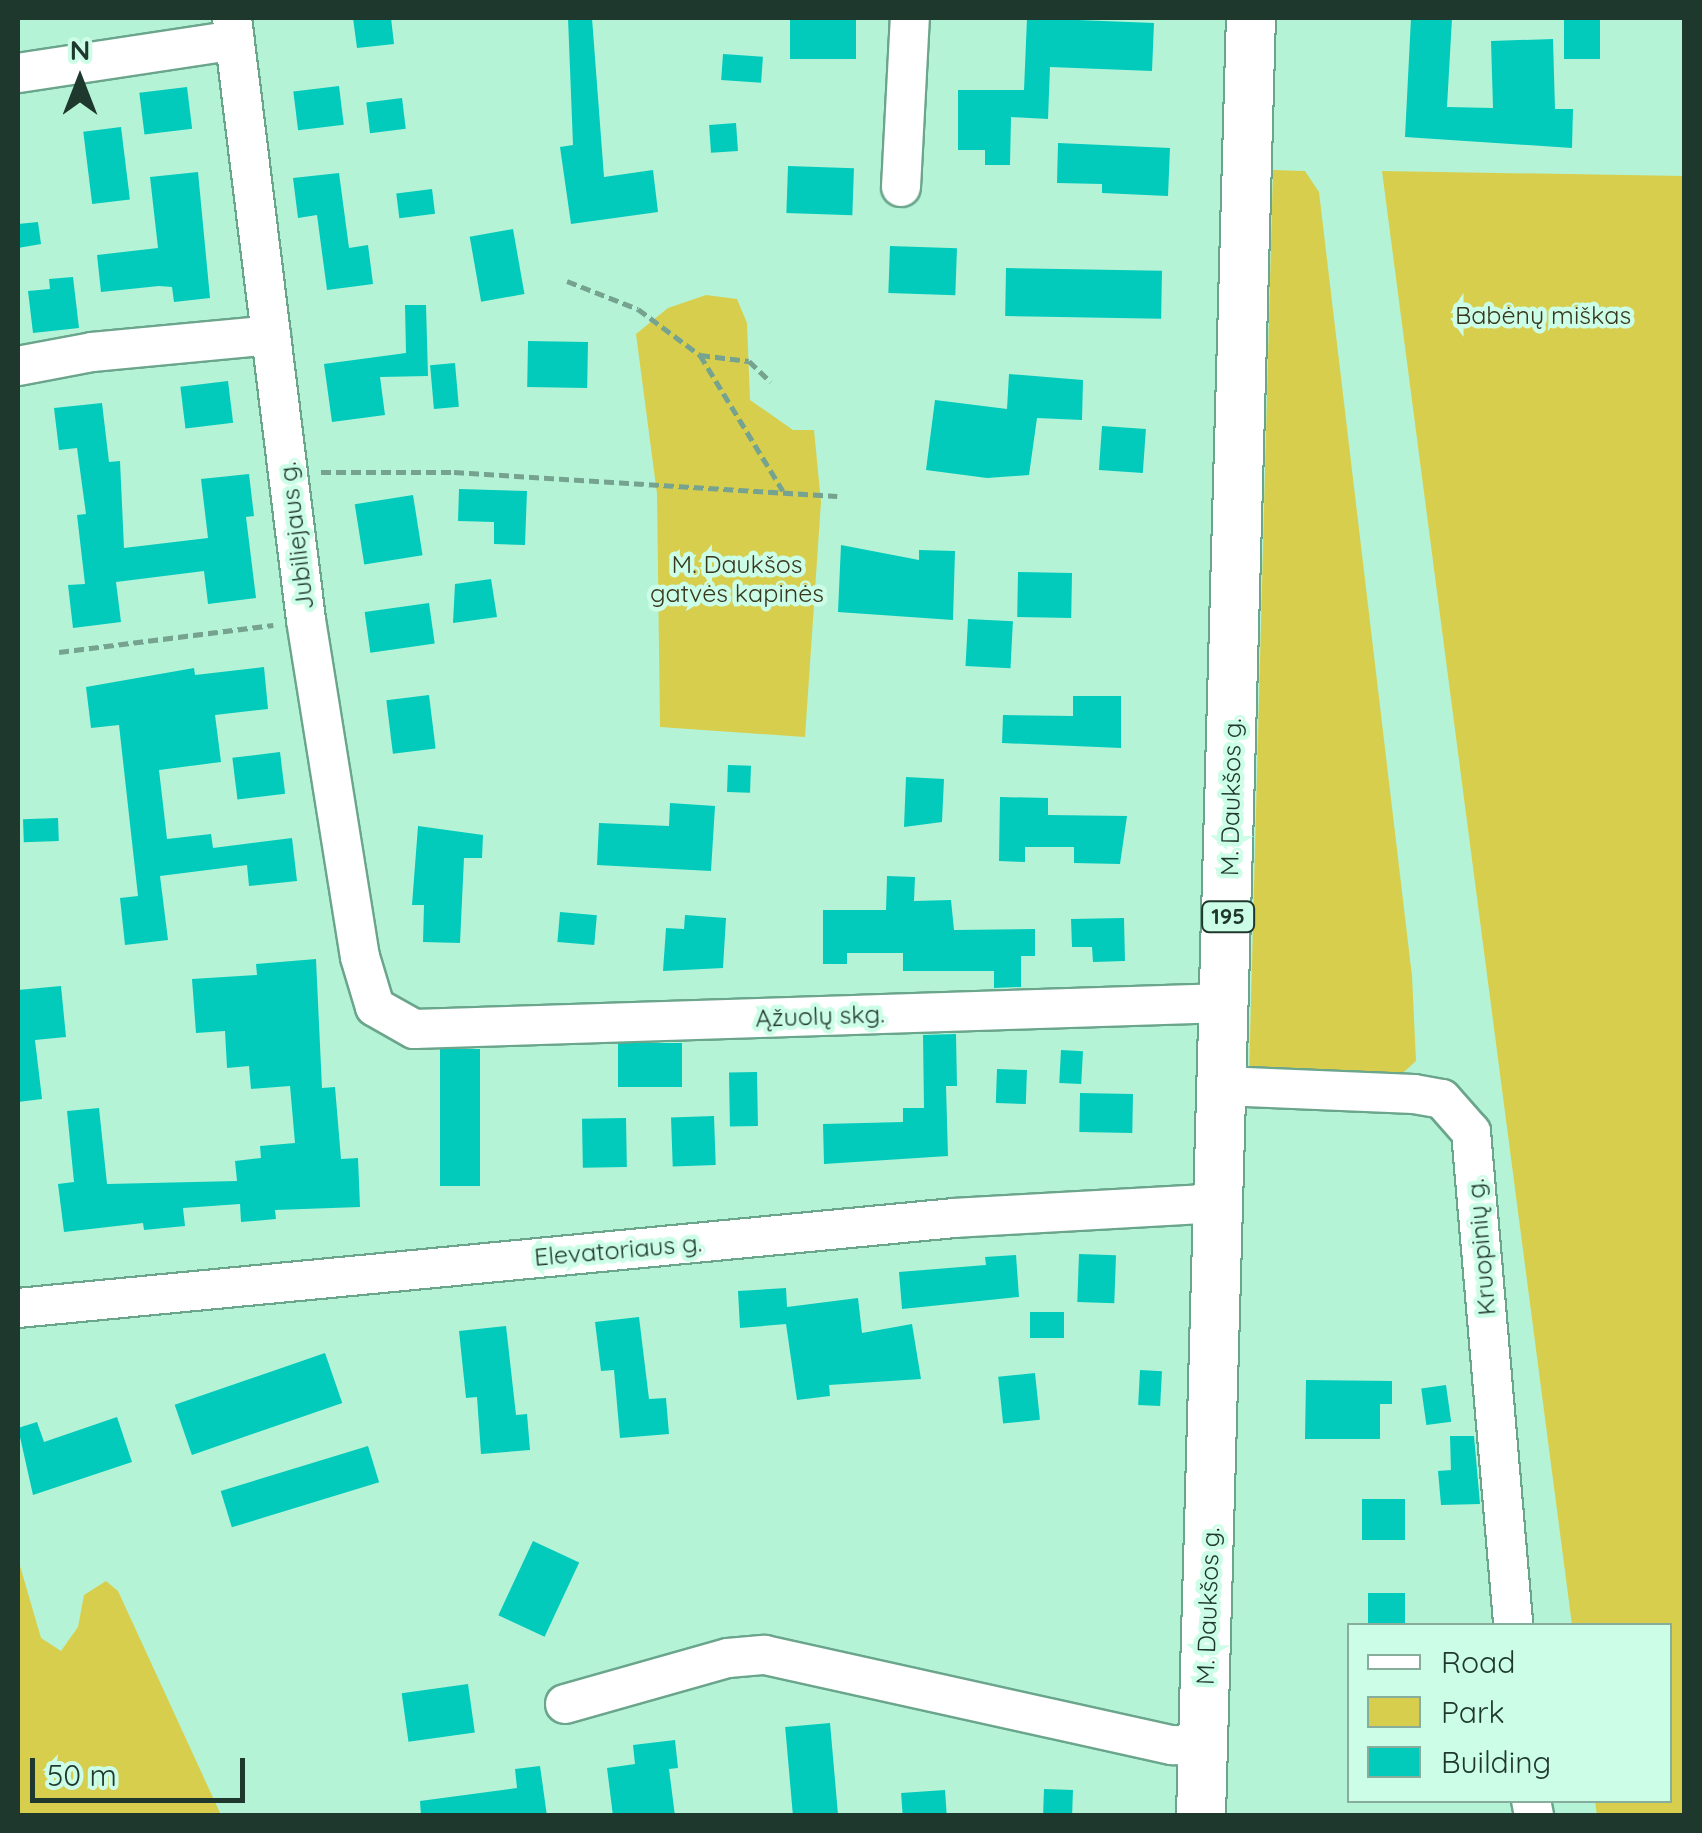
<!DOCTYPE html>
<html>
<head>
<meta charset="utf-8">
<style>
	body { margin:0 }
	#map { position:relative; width:1702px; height:1833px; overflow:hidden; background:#b5f3d7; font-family:Quicksand,sans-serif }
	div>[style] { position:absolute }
	.green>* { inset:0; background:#d7ce4e }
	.building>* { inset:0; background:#02cbbc; transform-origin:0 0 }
	.path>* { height:5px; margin-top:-2.5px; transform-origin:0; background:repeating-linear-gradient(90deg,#75a38f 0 10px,transparent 0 15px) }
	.roads { filter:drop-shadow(2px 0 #6aa58c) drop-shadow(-2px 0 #6aa58c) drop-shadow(0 2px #6aa58c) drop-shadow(0 -2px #6aa58c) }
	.minor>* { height:38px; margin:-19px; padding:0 19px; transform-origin:19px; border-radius:19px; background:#fff }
	.major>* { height:48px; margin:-24px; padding:0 24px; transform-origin:24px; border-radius:24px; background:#fff }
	span { translate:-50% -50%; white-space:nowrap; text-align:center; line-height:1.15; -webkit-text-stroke:9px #ccfde7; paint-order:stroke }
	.shield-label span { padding:2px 8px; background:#ccfde7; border:2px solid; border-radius:8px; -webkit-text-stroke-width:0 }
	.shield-label { font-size:22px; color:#1f382d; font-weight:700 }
	.park-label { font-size:25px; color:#39381f }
	.street-label { font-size:25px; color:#1f382d }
	.frame { position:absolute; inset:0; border:20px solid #1f382d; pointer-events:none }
	.legend { position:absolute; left:1347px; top:1623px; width:325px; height:180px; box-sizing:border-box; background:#ccfde7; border:2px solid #87ae9d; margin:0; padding:12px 18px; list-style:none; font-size:30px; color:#1f382d }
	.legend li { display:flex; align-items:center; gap:20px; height:50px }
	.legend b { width:50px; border:2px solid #87ae9d }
	.north { position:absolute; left:30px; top:30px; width:100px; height:100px; -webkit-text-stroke:8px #ccfde7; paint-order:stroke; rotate:0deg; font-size:28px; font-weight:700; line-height:40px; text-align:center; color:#1f382d }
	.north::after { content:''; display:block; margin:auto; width:35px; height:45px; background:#1f382d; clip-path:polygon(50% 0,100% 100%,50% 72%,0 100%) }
	.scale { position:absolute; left:30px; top:1758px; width:215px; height:45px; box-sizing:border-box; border:5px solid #1f382d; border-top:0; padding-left:12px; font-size:30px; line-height:35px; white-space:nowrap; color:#1f382d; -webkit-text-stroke:8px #ccfde7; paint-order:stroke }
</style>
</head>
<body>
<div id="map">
	<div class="green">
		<i style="clip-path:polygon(1273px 170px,1305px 171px,1319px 192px,1412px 976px,1416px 1061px,1395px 1080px,1249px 1077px)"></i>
		<i style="clip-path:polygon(1382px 171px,1684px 176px,1684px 1815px,1597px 1815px,1595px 1801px,1670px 1800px,1670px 1626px,1572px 1625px)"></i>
		<i style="clip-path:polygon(706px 295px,737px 299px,747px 323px,750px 400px,793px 430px,814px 430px,821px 502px,805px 737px,660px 727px,657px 494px,636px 334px,668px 308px)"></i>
		<i style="clip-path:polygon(18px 1559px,41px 1638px,61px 1651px,78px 1627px,84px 1595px,106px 1581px,118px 1591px,221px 1815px,18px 1815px)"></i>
	</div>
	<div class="building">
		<i style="clip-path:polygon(353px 18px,391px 18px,394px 44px,357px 48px)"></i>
		<i style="clip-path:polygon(568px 18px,592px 18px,604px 177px,653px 170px,658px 212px,571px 224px,560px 147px,573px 145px)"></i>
		<i style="left:790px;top:18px;width:66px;height:41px"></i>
		<i style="clip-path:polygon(1027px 18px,1154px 23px,1152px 71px,1050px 67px,1048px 119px,1011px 117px,1010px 165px,985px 165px,985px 150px,958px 150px,958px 90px,1024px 90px)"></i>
		<i style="clip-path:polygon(1411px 18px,1452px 18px,1447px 107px,1493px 108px,1491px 41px,1553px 39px,1555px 109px,1573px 109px,1572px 148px,1405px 137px)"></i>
		<i style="left:1564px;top:18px;width:36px;height:41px"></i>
		<i style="left:723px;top:54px;width:40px;height:26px;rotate:4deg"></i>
		<i style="left:339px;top:86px;width:39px;height:46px;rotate:83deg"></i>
		<i style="left:187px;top:87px;width:42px;height:48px;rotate:83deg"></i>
		<i style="left:402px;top:98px;width:31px;height:36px;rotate:83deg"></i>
		<i style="left:736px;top:123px;width:28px;height:27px;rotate:86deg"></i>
		<i style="left:121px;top:127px;width:73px;height:38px;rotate:83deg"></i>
		<i style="clip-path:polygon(1058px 143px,1170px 148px,1168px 196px,1102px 193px,1102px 184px,1057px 183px)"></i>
		<i style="left:788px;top:166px;width:66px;height:47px;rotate:2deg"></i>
		<i style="clip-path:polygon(198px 172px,210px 298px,174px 302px,172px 287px,159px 286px,101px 292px,97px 255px,158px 248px,150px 177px)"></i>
		<i style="clip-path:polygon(339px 173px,349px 248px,368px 245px,373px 284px,327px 290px,317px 215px,298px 218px,293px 178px)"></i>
		<i style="left:432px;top:189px;width:25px;height:36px;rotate:83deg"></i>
		<i style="clip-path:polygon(38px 222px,41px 244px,18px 248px,18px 224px)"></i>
		<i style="left:513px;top:229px;width:66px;height:44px;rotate:80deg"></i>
		<i style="left:890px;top:246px;width:67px;height:47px;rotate:2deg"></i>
		<i style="left:1006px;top:268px;width:156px;height:48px;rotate:1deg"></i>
		<i style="clip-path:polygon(73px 277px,79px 328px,33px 333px,28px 291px,50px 289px,49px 279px)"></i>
		<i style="clip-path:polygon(405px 305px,426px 305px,428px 376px,380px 377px,385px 415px,332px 422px,324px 364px,406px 353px)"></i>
		<i style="left:528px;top:341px;width:60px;height:46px;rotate:1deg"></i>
		<i style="left:455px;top:363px;width:44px;height:25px;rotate:85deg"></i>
		<i style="clip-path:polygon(1009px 374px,1083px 380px,1082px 420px,1037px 418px,1029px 475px,987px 478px,926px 470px,935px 400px,1007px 409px)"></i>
		<i style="left:228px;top:381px;width:42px;height:48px;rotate:83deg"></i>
		<i style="clip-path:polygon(102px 403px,109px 462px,120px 461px,124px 548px,208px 538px,201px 479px,249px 474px,254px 516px,246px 517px,256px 598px,208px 604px,204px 571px,116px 582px,121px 622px,73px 628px,68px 585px,85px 584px,77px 515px,86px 514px,77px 448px,59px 450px,54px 408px)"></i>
		<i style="left:1102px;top:426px;width:44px;height:44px;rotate:4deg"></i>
		<i style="clip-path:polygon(459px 489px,527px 491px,525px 545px,494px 544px,494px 522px,458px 521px)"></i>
		<i style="left:413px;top:495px;width:61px;height:59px;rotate:81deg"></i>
		<i style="clip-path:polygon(841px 545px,919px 560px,919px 550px,955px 551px,953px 620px,838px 612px)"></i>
		<i style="left:1018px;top:572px;width:54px;height:45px;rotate:1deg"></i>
		<i style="clip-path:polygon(491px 579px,497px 617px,453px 623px,455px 584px)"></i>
		<i style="left:429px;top:603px;width:41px;height:65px;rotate:82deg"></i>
		<i style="left:968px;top:619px;width:45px;height:47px;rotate:3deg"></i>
		<i style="clip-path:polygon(264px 667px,268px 709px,215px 715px,221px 762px,159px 770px,167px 839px,211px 834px,213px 848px,292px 838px,297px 881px,249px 886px,247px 865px,160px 876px,168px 940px,125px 945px,120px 898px,138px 896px,119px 725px,91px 728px,86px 687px,194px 668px,195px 675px)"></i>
		<i style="left:429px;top:695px;width:54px;height:43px;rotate:83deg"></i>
		<i style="clip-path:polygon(1073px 696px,1121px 696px,1121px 748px,1002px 743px,1003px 715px,1073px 716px)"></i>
		<i style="left:280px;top:752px;width:42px;height:48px;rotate:83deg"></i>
		<i style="left:728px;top:765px;width:23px;height:27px;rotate:2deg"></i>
		<i style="clip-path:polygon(906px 777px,944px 779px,942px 822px,904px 827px)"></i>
		<i style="clip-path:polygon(1000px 797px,1048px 798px,1048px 815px,1127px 816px,1120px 864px,1074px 863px,1074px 847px,1025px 847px,1025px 862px,999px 861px)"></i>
		<i style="clip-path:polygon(670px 803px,715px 806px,711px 871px,597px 865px,599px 823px,669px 826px)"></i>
		<i style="left:58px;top:818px;width:23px;height:35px;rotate:88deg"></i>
		<i style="clip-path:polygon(418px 826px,483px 835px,482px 858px,464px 858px,460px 943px,423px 942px,424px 905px,412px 905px)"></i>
		<i style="clip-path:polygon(887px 876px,915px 877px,914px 901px,951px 900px,954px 930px,1035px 929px,1035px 956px,1021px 956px,1021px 987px,994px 988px,994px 971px,903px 971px,903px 953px,847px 953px,847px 964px,823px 964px,823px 910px,886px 910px)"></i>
		<i style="left:560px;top:912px;width:37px;height:30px;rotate:5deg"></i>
		<i style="clip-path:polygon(685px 915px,726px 918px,723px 968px,663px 971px,666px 928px,684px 929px)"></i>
		<i style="clip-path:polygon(1124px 918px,1125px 961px,1093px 962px,1092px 947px,1072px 947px,1071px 919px)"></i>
		<i style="clip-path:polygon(316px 959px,322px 1088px,335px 1087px,341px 1159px,358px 1158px,360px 1207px,275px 1210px,276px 1219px,241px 1222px,240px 1204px,183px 1208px,185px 1226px,144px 1230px,143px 1223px,64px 1232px,58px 1184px,74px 1182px,67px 1111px,99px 1108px,107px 1184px,237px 1181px,235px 1161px,261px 1158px,260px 1146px,295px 1143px,290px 1086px,251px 1089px,249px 1066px,227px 1068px,225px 1031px,196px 1033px,192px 979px,257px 975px,256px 964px)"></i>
		<i style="clip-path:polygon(61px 986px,66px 1037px,35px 1040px,42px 1099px,18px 1102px,18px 990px)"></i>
		<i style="clip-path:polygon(956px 1034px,957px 1086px,946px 1086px,948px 1156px,824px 1164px,823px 1124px,903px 1122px,903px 1108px,924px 1108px,923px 1035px)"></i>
		<i style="left:682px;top:1043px;width:44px;height:64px;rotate:90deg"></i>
		<i style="left:480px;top:1049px;width:137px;height:40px;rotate:90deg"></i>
		<i style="left:1061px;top:1050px;width:22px;height:33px;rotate:3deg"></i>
		<i style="left:997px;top:1069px;width:30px;height:34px;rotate:2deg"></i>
		<i style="left:757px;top:1072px;width:54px;height:28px;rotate:89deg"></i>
		<i style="left:1080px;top:1093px;width:53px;height:39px;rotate:1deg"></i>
		<i style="left:714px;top:1116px;width:49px;height:43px;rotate:88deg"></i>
		<i style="left:626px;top:1118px;width:49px;height:44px;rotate:89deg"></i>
		<i style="left:1079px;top:1254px;width:37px;height:48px;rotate:2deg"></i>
		<i style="clip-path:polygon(1016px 1255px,1019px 1297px,902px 1309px,899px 1272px,986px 1265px,985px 1257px)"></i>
		<i style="clip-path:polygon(786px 1288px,787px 1307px,858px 1298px,862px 1333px,912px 1324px,921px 1379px,829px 1385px,830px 1396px,797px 1400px,786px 1324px,740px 1328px,738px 1291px)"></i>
		<i style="left:1064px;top:1312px;width:26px;height:34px;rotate:90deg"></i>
		<i style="clip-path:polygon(639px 1317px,649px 1399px,666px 1398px,669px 1434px,620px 1438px,614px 1370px,601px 1371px,595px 1322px)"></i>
		<i style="clip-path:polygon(506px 1326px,516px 1415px,527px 1414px,530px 1450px,481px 1454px,477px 1397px,466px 1398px,459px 1331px)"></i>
		<i style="left:325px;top:1353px;width:53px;height:159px;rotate:71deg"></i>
		<i style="left:1140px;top:1370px;width:22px;height:35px;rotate:3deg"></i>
		<i style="left:1035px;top:1373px;width:47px;height:37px;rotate:84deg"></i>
		<i style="clip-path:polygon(1306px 1380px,1392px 1381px,1392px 1404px,1380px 1404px,1380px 1439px,1305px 1439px)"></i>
		<i style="left:1446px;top:1385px;width:37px;height:25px;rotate:82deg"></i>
		<i style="clip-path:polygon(117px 1417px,132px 1462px,33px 1495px,18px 1428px,37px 1422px,44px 1442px)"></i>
		<i style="clip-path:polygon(1450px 1436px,1474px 1436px,1480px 1504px,1441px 1505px,1438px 1471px,1451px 1470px)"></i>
		<i style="left:368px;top:1446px;width:38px;height:154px;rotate:73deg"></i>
		<i style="left:1405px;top:1499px;width:41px;height:43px;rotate:90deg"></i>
		<i style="left:533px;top:1541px;width:51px;height:82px;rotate:25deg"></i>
		<i style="left:1368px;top:1593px;width:37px;height:33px"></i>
		<i style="left:468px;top:1684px;width:49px;height:67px;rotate:82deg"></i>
		<i style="left:830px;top:1723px;width:93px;height:45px;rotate:85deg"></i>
		<i style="clip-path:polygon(675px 1740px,678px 1768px,669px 1769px,675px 1816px,613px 1816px,607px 1768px,635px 1764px,633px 1745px)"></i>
		<i style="clip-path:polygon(540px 1766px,547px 1816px,421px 1816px,420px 1801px,517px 1788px,515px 1769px)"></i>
		<i style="left:1044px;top:1789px;width:29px;height:27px;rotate:2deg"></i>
		<i style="left:945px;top:1790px;width:26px;height:44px;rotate:86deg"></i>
	</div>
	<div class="path">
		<i style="left:567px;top:281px;width:76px;rotate:21.5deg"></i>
		<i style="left:638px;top:309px;width:77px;rotate:36.6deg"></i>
		<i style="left:700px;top:355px;width:159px;rotate:58.6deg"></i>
		<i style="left:700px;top:355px;width:49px;rotate:7deg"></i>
		<i style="left:749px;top:361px;width:30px;rotate:44deg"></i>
		<i style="left:321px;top:472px;width:133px"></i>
		<i style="left:454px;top:472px;width:384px;rotate:3.6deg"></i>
		<i style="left:59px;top:652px;width:216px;rotate:-7.2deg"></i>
	</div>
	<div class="roads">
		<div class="minor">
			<i style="left:232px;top:18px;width:607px;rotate:82.99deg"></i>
			<i style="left:306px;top:620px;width:341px;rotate:80.9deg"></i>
			<i style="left:360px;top:957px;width:52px;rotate:73.3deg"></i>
			<i style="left:375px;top:1007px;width:45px;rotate:29.4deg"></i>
			<i style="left:414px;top:1029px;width:812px;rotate:-1.83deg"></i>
			<i style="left:18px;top:73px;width:219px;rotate:-8.6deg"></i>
			<i style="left:901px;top:187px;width:169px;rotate:-87deg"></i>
			<i style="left:18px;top:366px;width:75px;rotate:-10.7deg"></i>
			<i style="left:92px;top:352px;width:180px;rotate:-5.4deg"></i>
			<i style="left:1222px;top:1086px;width:192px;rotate:2.4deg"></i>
			<i style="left:1414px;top:1094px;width:28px;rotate:10deg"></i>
			<i style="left:1442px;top:1099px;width:44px;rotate:48.7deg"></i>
			<i style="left:1471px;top:1132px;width:496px;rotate:85.1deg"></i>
			<i style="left:18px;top:1308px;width:940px;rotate:-5.49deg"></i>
			<i style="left:954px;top:1218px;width:265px;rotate:-3.2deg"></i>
			<i style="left:565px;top:1704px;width:169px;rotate:-15.8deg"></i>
			<i style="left:728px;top:1658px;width:37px;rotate:-5deg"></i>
			<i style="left:765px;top:1655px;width:417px;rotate:12.5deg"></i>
			<i style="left:1172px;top:1745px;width:31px;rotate:2deg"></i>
			<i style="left:1531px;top:1800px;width:16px;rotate:79deg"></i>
		</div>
		<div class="major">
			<i style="left:1201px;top:1816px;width:1799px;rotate:-88.41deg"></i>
		</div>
	</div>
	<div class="shield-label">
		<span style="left:1228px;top:917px">195</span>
	</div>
	<div class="park-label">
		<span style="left:1543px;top:315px">Babėnų miškas</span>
		<span style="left:737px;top:579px">M. Daukšos<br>gatvės kapinės</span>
	</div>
	<div class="street-label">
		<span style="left:296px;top:536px;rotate:-97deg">Jubiliejaus g.</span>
		<span style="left:1231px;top:797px;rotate:-89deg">M. Daukšos g.</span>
		<span style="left:820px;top:1016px;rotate:-2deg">Ąžuolų skg.</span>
		<span style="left:1481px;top:1247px;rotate:-95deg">Kruopinių g.</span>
		<span style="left:618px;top:1250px;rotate:-5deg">Elevatoriaus g.</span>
		<span style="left:1208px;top:1606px;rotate:-88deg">M. Daukšos g.</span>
	</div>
	<div class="frame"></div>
	<ul class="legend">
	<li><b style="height:12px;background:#fff"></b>Road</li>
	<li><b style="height:28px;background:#d7ce4e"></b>Park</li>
	<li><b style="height:28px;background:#02cbbc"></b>Building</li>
	</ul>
	<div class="north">N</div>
	<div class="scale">50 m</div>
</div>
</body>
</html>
